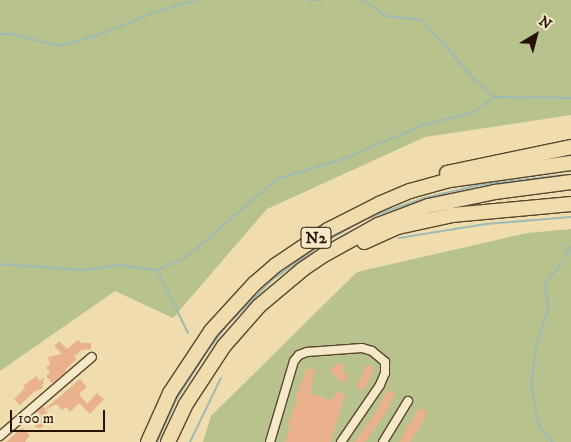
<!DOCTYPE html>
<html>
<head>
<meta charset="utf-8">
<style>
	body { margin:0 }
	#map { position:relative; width:571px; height:442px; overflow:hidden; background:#f0ddae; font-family:"IM FELL DW Pica",serif }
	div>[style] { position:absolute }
	.green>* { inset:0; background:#b7c28c }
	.stream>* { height:2px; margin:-1px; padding:0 1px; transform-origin:1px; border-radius:1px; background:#9dbab4 }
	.building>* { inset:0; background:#e9b28d; transform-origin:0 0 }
	.round { border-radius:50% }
	.roads { filter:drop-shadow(1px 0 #58462f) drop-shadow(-1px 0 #58462f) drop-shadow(0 1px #58462f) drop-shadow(0 -1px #58462f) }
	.street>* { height:8px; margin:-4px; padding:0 4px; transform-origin:4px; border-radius:4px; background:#f5e9ca }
	.highway>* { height:14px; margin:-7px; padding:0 7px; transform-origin:7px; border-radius:7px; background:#f0ddae }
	span { translate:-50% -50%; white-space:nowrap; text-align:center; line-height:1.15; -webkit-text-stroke:4.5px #f5e9ca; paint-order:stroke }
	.shield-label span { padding:1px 4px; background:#f5e9ca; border:1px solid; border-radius:4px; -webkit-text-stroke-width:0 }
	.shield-label { font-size:16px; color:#261305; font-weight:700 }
	.north { position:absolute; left:511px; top:10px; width:50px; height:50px; -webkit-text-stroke:4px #f5e9ca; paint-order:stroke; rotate:37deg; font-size:14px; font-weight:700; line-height:20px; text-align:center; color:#261305 }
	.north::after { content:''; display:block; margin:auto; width:18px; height:22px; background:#261305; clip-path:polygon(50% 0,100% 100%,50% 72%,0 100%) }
	.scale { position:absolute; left:10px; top:410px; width:95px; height:22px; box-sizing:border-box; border:2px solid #261305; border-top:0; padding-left:6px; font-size:15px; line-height:18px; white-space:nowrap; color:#261305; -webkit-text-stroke:4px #f5e9ca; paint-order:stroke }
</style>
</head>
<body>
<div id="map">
	<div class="green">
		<i style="clip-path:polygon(0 0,571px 0,571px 115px,425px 137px,267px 209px,173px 318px,115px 291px,0 371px)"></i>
		<i style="clip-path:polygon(571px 229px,571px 442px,203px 442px,211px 416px,357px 272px,527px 233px)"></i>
	</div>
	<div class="stream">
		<i style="left:310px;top:0;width:12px"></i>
		<i style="left:363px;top:0;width:28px;rotate:35deg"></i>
		<i style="left:386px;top:16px;width:36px;rotate:6deg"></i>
		<i style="left:422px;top:20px;width:79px;rotate:48.6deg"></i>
		<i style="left:474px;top:79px;width:27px;rotate:42deg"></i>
		<i style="left:0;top:34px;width:11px"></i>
		<i style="left:11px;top:34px;width:50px;rotate:13.8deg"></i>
		<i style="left:60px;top:46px;width:36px;rotate:-16deg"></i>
		<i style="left:95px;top:36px;width:65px;rotate:-21.8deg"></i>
		<i style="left:155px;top:12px;width:43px;rotate:-16.3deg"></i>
		<i style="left:399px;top:238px;width:88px;rotate:-9.1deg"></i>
		<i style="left:486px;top:224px;width:85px;rotate:-4.7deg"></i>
		<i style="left:564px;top:257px;width:12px;rotate:-55deg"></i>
		<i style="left:0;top:264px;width:84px;rotate:4.1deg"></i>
		<i style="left:84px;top:270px;width:36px;rotate:-8deg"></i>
		<i style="left:120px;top:265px;width:37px;rotate:8deg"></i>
		<i style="left:157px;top:270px;width:29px;rotate:-22deg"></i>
		<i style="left:184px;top:259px;width:123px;rotate:-40.7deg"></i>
		<i style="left:277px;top:179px;width:72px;rotate:-16.9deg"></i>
		<i style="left:346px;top:158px;width:84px;rotate:-23.2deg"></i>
		<i style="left:423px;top:125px;width:50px;rotate:-13.8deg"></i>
		<i style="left:472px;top:113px;width:27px;rotate:-36deg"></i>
		<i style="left:494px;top:97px;width:77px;rotate:0.7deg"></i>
		<i style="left:157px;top:270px;width:70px;rotate:63.8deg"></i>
		<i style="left:157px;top:442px;width:48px;rotate:-65.6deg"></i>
		<i style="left:177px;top:398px;width:54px;rotate:-57.2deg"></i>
		<i style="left:206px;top:353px;width:35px;rotate:-53deg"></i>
		<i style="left:227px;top:325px;width:64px;rotate:-45deg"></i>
		<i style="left:272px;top:280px;width:63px;rotate:-36deg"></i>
		<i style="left:323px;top:243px;width:51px;rotate:-29.1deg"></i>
		<i style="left:368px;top:218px;width:59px;rotate:-19.7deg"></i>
		<i style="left:424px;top:198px;width:57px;rotate:-13.1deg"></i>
		<i style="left:480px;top:185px;width:83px;rotate:-7deg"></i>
		<i style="left:190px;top:442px;width:71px;rotate:-64.2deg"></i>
		<i style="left:552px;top:442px;width:21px;rotate:-129deg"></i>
		<i style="left:539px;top:426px;width:41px;rotate:-101.3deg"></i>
		<i style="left:531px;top:386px;width:38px;rotate:-83deg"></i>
		<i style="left:536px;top:348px;width:37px;rotate:-73deg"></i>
		<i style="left:547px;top:313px;width:11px;rotate:-85deg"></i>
		<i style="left:548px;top:302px;width:12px;rotate:-104deg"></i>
		<i style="left:545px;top:290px;width:8px;rotate:-83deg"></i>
		<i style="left:546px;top:282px;width:26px;rotate:-50deg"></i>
	</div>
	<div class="building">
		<i style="clip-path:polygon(78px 340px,82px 343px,91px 343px,91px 349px,82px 350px,74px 357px,77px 359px,65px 370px,67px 371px,52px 383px,46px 376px,50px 372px,46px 368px,50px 364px,48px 357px,62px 354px,54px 346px,59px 341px,67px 349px)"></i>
		<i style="clip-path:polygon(340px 362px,345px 367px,342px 370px,349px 377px,342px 383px,329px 370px)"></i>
		<i style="left:367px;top:364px;width:9px;height:25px;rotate:27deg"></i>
		<i style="clip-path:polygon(307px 368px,315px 370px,310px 393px,331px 400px,337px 392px,345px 394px,331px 442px,285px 442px,290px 425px,288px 424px,297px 400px,295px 399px)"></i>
		<i style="clip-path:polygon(36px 376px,40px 381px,44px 377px,42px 389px,35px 391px,20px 405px,14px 399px,25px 388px,23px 386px)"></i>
		<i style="clip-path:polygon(80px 379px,87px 387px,79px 394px,87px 404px,97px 393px,104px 399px,90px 414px,79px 403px,70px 412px,66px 407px,62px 410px,57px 404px,45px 410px,48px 413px,43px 417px,37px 411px,43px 406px,45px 409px)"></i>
		<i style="clip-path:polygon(388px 390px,395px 394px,387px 411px,365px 442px,354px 442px,374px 415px)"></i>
		<i style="clip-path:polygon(419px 408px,427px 412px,420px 427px,410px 442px,400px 442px,408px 423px,410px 424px)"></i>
		<i class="round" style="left:33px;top:416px;width:12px;height:12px"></i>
		<i style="clip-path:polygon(22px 428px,30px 435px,25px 442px,6px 442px)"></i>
	</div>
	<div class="roads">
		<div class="street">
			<i style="left:0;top:436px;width:121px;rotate:-40.7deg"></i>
			<i style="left:270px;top:442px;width:84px;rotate:-73.5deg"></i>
			<i style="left:294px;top:361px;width:8px;rotate:-50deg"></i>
			<i style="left:299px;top:355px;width:9px;rotate:-21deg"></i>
			<i style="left:307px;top:352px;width:55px;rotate:-4.2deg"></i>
			<i style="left:362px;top:348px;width:10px;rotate:17deg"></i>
			<i style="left:372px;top:351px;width:17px;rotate:40deg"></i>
			<i style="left:385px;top:362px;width:11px;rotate:90deg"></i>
			<i style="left:385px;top:373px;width:13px;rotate:113deg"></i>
			<i style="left:380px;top:385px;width:69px;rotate:124.4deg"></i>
			<i style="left:383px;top:442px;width:48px;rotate:-58.6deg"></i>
		</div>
		<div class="highway">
			<i style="left:447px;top:173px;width:127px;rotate:-11.8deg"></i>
			<i style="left:364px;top:242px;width:37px;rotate:-24deg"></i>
			<i style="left:398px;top:227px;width:55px;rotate:-12.5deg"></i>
			<i style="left:452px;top:215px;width:120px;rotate:-5.3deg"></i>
			<i style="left:148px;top:442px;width:54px;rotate:-65.8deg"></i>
			<i style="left:170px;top:393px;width:74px;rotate:-56.5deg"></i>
			<i style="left:211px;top:331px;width:64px;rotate:-47.5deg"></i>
			<i style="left:254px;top:284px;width:29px;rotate:-41deg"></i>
			<i style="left:276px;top:265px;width:63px;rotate:-33.9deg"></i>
			<i style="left:328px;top:230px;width:57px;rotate:-27deg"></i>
			<i style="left:379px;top:204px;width:34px;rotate:-23deg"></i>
			<i style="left:410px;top:191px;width:41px;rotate:-15.4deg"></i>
			<i style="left:450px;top:180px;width:122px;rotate:-8deg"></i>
			<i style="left:168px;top:442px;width:42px;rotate:-64.7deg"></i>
			<i style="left:186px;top:404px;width:69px;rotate:-56.8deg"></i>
			<i style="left:224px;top:346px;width:53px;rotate:-48.8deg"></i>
			<i style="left:259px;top:306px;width:57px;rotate:-40.1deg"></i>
			<i style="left:303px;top:269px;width:25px;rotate:-34deg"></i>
			<i style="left:324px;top:255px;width:62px;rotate:-29.1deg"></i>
			<i style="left:378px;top:225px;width:53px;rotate:-20.8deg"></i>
			<i style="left:428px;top:206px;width:68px;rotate:-11.8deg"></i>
			<i style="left:495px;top:192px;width:77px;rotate:-7.5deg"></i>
		</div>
	</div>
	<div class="shield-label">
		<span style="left:316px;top:238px">N2</span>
	</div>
	<div class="north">N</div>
	<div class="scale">100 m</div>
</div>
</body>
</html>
